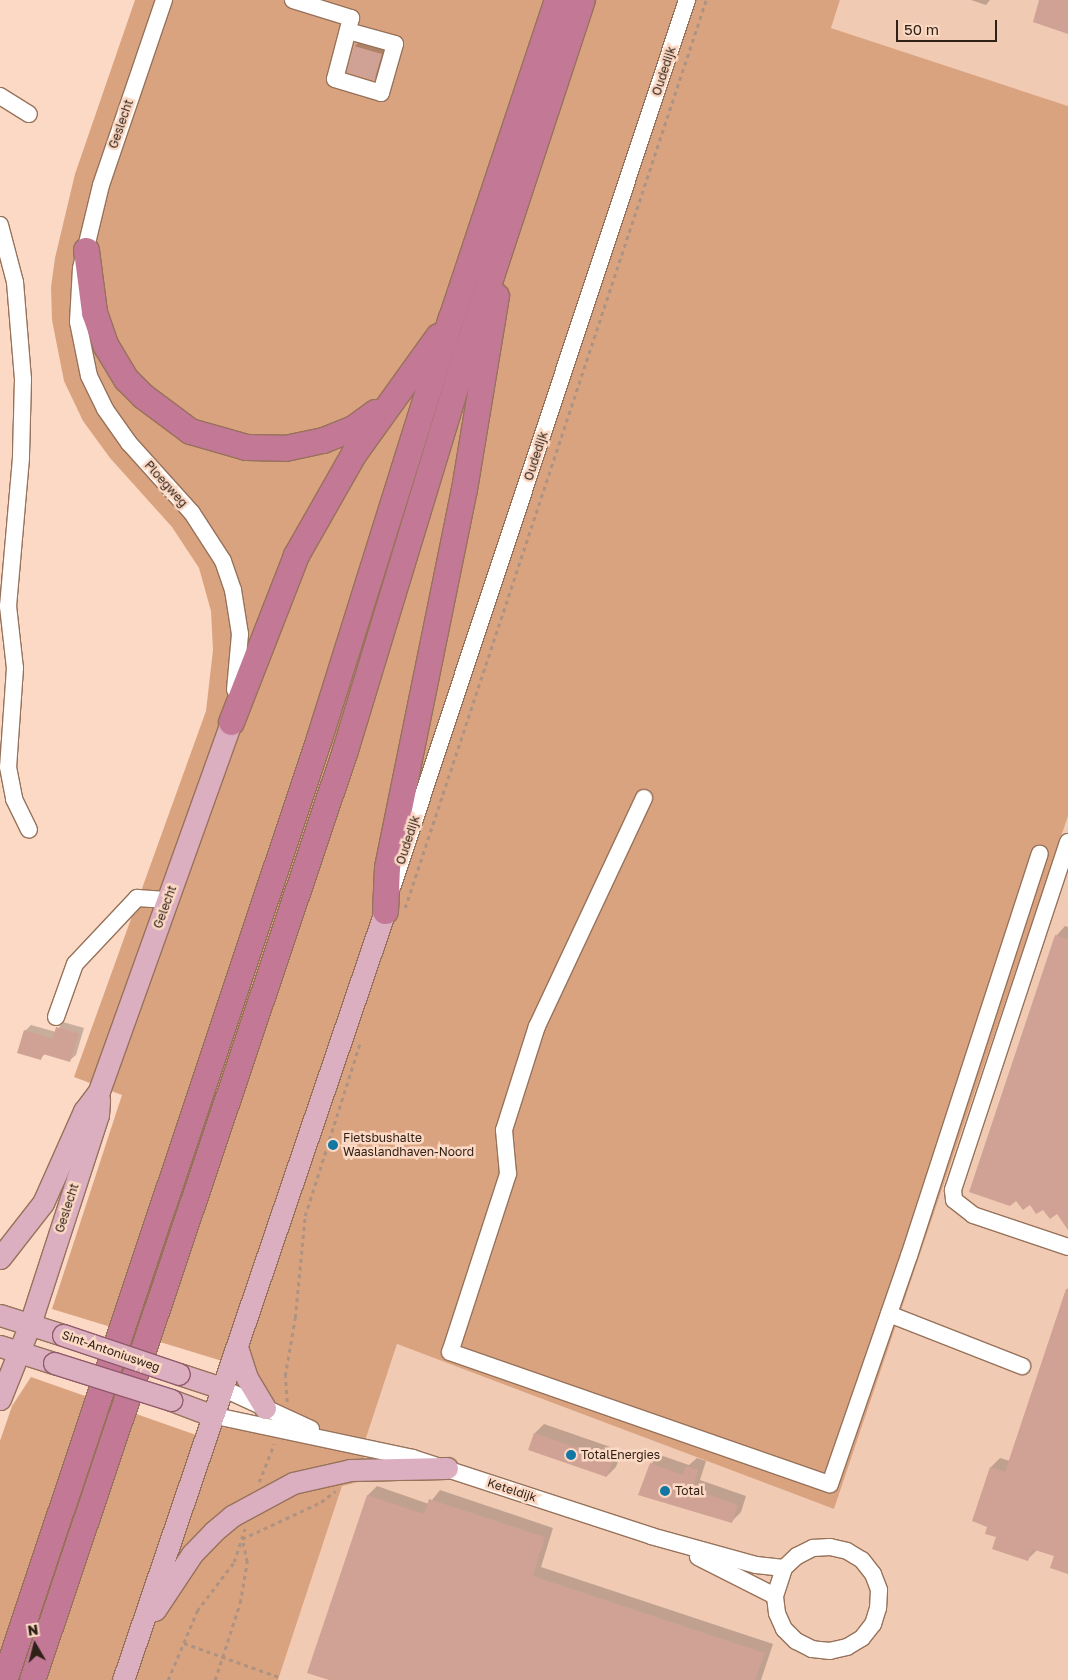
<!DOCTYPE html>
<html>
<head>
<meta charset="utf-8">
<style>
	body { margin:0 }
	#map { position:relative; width:1068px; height:1680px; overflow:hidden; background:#fbd9c4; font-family:"Golos Text",sans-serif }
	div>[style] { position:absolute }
	.built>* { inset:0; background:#f0cab3 }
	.green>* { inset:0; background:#daa380 }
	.shadow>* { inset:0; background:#0003 }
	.building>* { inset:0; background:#d0a195; transform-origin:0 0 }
	.path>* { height:2.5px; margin-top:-1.25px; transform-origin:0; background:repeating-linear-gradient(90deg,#ae9382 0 4px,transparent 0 8px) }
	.roads { filter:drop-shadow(1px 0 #97725a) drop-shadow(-1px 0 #97725a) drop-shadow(0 1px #97725a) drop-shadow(0 -1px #97725a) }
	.minor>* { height:16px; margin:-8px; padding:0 8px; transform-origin:8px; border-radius:8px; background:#fff }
	.major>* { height:21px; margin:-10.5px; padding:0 10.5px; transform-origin:10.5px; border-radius:10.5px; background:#dbaec0 }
	.highway>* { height:25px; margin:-12.5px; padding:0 12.5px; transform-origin:12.5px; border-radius:12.5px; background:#c37896 }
	.bridges { filter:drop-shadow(1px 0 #905a6a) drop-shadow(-1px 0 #905a6a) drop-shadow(0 1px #905a6a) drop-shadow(0 -1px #905a6a) }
	.major-bridge>* { height:21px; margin:-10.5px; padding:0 10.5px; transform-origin:10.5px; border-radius:10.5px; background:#dbaec0 }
	.dots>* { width:14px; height:14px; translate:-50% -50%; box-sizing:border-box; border:2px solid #fbd9c4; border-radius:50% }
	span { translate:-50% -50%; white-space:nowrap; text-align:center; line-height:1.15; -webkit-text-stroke:5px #fbd9c4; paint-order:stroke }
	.street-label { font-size:12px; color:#302117 }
	.poi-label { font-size:12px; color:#302117 }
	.left { translate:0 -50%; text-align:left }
	.north { position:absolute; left:10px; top:1620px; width:50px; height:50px; -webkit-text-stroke:4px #fbd9c4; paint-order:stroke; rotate:352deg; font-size:14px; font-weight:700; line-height:20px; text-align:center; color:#302117 }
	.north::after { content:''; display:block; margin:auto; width:18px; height:22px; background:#302117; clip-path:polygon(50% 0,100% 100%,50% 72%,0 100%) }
	.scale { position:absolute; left:896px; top:20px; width:101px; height:22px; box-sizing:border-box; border:2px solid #302117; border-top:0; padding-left:6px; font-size:15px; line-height:18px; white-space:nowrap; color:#302117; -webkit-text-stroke:4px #fbd9c4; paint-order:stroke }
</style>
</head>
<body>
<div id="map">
	<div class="built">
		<i style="clip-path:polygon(840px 0,1068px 0,1068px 106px,831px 28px)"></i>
		<i style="clip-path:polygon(1068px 816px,1068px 1680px,278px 1680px,342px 1486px,363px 1481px,366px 1438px,397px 1344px,834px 1509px)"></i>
	</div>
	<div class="green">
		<i style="clip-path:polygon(135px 0,840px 0,831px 28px,1068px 106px,1068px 816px,834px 1509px,397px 1344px,366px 1438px,363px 1481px,342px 1486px,278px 1680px,0 1680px,0 1441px,12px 1406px,31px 1377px,216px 1442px,222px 1427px,289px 1439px,255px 1371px,52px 1309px,122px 1095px,74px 1077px,206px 711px,213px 650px,211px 611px,199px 568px,172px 527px,110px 458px,83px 421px,64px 381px,52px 320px,51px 287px,55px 258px,75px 174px)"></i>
	</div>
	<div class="shadow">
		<i style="clip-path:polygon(971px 0,990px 0,986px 5px)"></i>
		<i style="clip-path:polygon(364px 37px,390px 45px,383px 70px,374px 79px,349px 71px,355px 46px)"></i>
		<i style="clip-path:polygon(1065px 926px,1068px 927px,1068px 1223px,1056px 936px)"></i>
		<i style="clip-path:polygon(63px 1022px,84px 1028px,76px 1055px,70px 1060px,46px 1053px,41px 1058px,25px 1031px,31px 1025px,56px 1032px)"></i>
		<i style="clip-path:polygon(1068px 1287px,1068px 1572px,1055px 1556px,1037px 1550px,1028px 1559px,989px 1526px,991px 1467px,1000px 1458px,1010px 1461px)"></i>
		<i style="clip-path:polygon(544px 1424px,622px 1451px,616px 1467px,607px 1476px,530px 1449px,535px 1433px)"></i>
		<i style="clip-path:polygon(660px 1455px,689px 1465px,697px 1458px,706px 1461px,700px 1480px,746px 1496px,741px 1512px,731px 1522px,651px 1464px)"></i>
		<i style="clip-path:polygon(377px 1486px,429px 1504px,440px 1490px,553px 1528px,541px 1567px,773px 1644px,761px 1680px,333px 1680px,368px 1495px)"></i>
	</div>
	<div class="building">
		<i style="clip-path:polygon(1039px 0,1068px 0,1068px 34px,1033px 22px)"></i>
		<i style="left:354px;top:46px;width:29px;height:27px;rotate:16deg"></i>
		<i style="clip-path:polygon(1055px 935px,1068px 939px,1068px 1230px,1057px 1214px,1050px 1219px,1043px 1210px,1036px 1214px,1030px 1205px,1023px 1210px,1016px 1201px,1010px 1206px,969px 1192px)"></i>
		<i style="clip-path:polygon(56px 1027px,79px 1034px,70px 1062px,43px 1054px,41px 1060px,17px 1053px,24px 1030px,53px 1039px)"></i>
		<i style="clip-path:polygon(1066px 1289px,1068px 1289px,1068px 1574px,1050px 1568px,1054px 1556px,1032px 1549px,1028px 1561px,992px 1549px,996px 1537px,985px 1534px,987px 1527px,972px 1521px,990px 1467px,1005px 1472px)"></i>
		<i style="left:534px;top:1433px;width:83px;height:18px;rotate:19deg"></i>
		<i style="clip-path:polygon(650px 1463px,683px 1475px,686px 1466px,698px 1470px,692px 1489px,738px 1505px,732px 1523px,638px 1495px)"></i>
		<i style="clip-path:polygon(367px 1495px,424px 1514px,429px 1499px,545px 1537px,533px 1576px,765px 1653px,755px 1680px,329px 1680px,307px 1673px)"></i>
	</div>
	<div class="path">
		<i style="left:405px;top:908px;width:957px;rotate:-71.66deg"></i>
		<i style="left:287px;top:1402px;width:26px;rotate:-94deg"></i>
		<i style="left:285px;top:1376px;width:59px;rotate:-80.2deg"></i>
		<i style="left:295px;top:1318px;width:102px;rotate:-84.4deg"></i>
		<i style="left:305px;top:1216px;width:182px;rotate:-72.4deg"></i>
		<i style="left:259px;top:1482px;width:41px;rotate:-68.5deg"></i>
		<i style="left:184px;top:1643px;width:101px;rotate:19.7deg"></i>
		<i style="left:168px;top:1680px;width:75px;rotate:-67.2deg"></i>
		<i style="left:197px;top:1611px;width:61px;rotate:-52.9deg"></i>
		<i style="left:234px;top:1562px;width:35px;rotate:-72deg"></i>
		<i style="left:215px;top:1680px;width:81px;rotate:-72deg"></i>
		<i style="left:240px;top:1603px;width:42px;rotate:-80.3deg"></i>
		<i style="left:247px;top:1562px;width:24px;rotate:-102deg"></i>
		<i style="left:242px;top:1539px;width:87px;rotate:-25.1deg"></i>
		<i style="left:321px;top:1502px;width:18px;rotate:-38deg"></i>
	</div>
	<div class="roads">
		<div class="minor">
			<i style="left:164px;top:0;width:195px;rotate:108.8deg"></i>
			<i style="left:101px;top:185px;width:85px;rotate:103.5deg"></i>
			<i style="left:81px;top:268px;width:54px;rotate:93.2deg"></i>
			<i style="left:78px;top:322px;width:55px;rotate:78.5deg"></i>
			<i style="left:89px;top:376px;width:37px;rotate:64deg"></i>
			<i style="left:105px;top:409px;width:42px;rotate:54.8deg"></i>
			<i style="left:129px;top:443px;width:94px;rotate:48deg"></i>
			<i style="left:192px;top:513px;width:57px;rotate:57.1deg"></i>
			<i style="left:223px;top:561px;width:31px;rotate:71deg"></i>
			<i style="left:233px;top:590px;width:45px;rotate:81deg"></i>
			<i style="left:240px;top:634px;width:56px;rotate:95.1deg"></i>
			<i style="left:293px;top:0;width:61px;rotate:17.2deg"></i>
			<i style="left:351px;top:18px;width:63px;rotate:104.7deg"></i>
			<i style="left:335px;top:79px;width:48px;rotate:16.9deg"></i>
			<i style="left:381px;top:93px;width:51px;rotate:-74.1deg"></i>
			<i style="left:395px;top:44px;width:49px;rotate:-164.5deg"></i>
			<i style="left:0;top:96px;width:34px;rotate:32deg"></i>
			<i style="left:0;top:225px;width:59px;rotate:75.3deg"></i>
			<i style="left:15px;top:282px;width:97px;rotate:85.3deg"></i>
			<i style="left:23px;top:379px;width:79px;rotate:91.5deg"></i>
			<i style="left:21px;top:458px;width:149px;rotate:95deg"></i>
			<i style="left:8px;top:606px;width:62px;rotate:83.6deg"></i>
			<i style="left:15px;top:668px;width:99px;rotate:94deg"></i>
			<i style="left:8px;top:767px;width:33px;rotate:79deg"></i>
			<i style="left:14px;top:799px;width:34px;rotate:64deg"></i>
			<i style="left:644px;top:798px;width:252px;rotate:115.1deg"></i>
			<i style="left:537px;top:1026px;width:109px;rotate:107.6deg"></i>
			<i style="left:504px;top:1130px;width:44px;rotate:84.8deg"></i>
			<i style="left:508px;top:1174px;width:187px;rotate:108deg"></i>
			<i style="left:450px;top:1352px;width:402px;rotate:19.2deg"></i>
			<i style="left:830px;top:1484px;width:241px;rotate:-70.9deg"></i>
			<i style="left:909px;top:1256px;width:423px;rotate:-72deg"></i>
			<i style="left:1068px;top:842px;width:367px;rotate:108.3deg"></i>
			<i style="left:953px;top:1190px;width:10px;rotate:84deg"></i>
			<i style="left:954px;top:1200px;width:24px;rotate:38deg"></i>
			<i style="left:973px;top:1215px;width:100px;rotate:18.6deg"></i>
			<i style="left:393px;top:885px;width:933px;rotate:-71.62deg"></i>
			<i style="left:56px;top:1017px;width:56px;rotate:-70.3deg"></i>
			<i style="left:75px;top:964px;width:91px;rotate:-46.8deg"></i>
			<i style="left:137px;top:898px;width:30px;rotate:4deg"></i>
			<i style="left:889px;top:1314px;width:143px;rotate:21.4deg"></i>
			<i style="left:222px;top:1388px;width:98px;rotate:24.7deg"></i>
			<i style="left:211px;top:1415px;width:207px;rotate:12deg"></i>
			<i style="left:413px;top:1458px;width:250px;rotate:18.1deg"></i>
			<i style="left:651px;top:1536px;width:109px;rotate:15.4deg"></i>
			<i style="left:756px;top:1565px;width:28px;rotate:6deg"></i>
			<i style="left:784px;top:1568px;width:18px;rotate:-43deg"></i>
			<i style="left:797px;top:1556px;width:18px;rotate:-27deg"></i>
			<i style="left:813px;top:1548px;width:17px;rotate:-3deg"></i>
			<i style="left:830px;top:1547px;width:17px;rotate:13deg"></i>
			<i style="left:847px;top:1551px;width:17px;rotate:31deg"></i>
			<i style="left:862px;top:1560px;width:18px;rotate:52deg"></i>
			<i style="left:873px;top:1574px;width:17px;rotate:69deg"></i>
			<i style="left:879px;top:1590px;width:18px;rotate:93deg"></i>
			<i style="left:878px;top:1608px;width:17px;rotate:107deg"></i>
			<i style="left:873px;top:1624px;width:18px;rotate:128deg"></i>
			<i style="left:862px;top:1638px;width:17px;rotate:149deg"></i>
			<i style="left:847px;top:1647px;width:17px;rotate:167deg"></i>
			<i style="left:830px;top:1651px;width:18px;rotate:-174deg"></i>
			<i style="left:812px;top:1649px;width:18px;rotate:-153deg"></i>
			<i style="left:796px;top:1641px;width:17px;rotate:-135deg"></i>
			<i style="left:784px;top:1629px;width:17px;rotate:-114deg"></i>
			<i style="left:777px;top:1613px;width:17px;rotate:-97deg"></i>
			<i style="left:775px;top:1596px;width:29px;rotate:-72deg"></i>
			<i style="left:698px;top:1557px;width:86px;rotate:26.9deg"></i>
		</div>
		<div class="major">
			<i style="left:0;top:1258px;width:70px;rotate:-52deg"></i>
			<i style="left:43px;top:1203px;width:101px;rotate:-66deg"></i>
			<i style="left:84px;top:1111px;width:25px;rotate:-53deg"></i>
			<i style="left:99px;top:1091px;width:392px;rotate:-70.3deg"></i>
			<i style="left:0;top:1315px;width:66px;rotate:17.6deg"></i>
			<i style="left:0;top:1346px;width:57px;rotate:17.5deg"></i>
			<i style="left:237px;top:1347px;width:33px;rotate:72deg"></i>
			<i style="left:247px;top:1378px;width:35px;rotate:59deg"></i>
			<i style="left:179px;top:1374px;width:45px;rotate:18deg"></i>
			<i style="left:0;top:1399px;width:81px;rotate:-68.2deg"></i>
			<i style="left:30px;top:1324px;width:220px;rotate:-72deg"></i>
			<i style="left:98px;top:1115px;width:16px;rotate:-86deg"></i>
			<i style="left:171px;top:1400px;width:43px;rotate:20.6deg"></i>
			<i style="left:155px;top:1610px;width:67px;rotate:-56.5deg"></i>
			<i style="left:192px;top:1554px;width:30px;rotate:-46deg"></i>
			<i style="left:213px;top:1532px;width:25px;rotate:-40deg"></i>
			<i style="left:232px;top:1516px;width:69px;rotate:-28.4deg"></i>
			<i style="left:293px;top:1483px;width:58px;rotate:-12.8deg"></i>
			<i style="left:350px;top:1470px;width:97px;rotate:-1.2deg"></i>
			<i style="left:123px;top:1680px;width:812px;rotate:-71.19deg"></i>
		</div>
		<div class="highway">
			<i style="left:86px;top:250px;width:63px;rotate:82.6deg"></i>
			<i style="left:94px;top:312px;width:36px;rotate:71deg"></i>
			<i style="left:106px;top:346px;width:39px;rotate:59deg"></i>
			<i style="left:126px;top:379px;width:24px;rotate:45deg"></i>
			<i style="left:143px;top:396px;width:59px;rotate:36.7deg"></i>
			<i style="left:190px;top:431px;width:58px;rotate:15.9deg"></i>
			<i style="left:246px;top:447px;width:39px;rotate:1deg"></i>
			<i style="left:285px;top:448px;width:39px;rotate:-12deg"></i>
			<i style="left:323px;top:440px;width:32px;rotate:-22deg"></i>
			<i style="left:353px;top:428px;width:27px;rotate:-36deg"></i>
			<i style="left:231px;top:722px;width:179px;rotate:-68.7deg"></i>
			<i style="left:296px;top:555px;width:117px;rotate:-60.4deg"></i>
			<i style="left:354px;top:453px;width:144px;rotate:-54.3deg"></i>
			<i style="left:385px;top:911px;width:44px;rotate:-87.4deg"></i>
			<i style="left:387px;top:867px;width:386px;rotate:-78.5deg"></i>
			<i style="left:464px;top:489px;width:196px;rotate:-80.6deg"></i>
			<i style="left:4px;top:1680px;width:993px;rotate:-71.51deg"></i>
			<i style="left:319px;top:738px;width:440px;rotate:-72.6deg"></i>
			<i style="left:451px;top:318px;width:335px;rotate:-71.6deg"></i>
			<i style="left:32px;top:1680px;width:981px;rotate:-71.4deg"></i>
			<i style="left:345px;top:750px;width:419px;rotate:-73.1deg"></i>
			<i style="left:467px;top:349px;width:367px;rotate:-71.8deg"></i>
		</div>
	</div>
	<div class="bridges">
		<div class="major-bridge">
			<i style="left:63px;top:1335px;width:122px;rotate:18.6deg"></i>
			<i style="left:54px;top:1363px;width:123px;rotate:17.5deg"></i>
		</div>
	</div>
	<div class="dots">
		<i style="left:333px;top:1145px;background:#1277a3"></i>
		<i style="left:571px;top:1455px;background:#1277a3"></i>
		<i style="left:665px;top:1491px;background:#1277a3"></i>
	</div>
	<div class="street-label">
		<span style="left:664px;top:71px;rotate:-72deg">Oudedijk</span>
		<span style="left:121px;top:124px;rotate:-71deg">Geslecht</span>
		<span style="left:536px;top:456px;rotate:-72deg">Oudedijk</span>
		<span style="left:166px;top:484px;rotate:48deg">Ploegweg</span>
		<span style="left:408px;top:840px;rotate:-72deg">Oudedijk</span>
		<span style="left:165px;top:907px;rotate:-70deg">Gelecht</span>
		<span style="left:67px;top:1208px;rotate:-72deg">Geslecht</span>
		<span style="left:111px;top:1351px;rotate:19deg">Sint-Antoniusweg</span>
		<span style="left:512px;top:1490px;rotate:18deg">Keteldijk</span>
	</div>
	<div class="poi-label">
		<span class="left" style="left:343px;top:1145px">Fietsbushalte<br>Waaslandhaven-Noord</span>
		<span class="left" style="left:581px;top:1455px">TotalEnergies</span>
		<span class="left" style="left:675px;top:1491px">Total</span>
	</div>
	<div class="north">N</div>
	<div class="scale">50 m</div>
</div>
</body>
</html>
